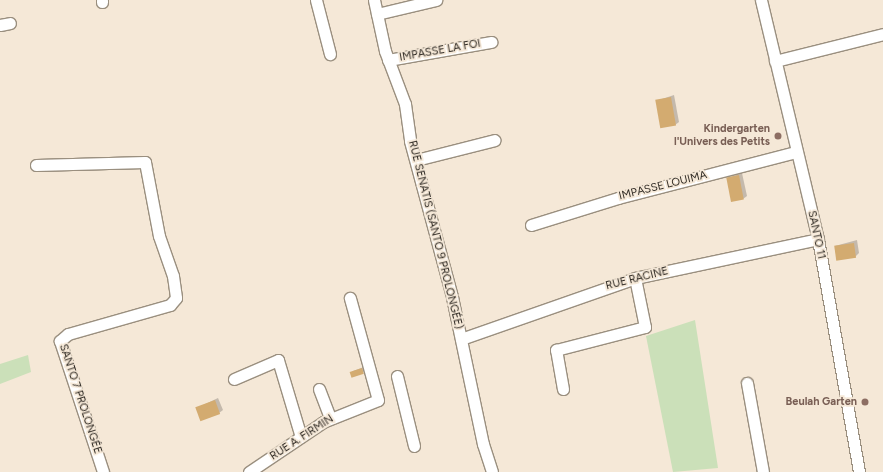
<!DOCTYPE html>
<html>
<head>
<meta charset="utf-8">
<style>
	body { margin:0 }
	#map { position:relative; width:883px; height:472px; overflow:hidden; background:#f5e8d7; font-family:Figtree,sans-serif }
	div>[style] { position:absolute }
	.green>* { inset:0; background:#cbe0b9 }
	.shadow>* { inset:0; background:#0003 }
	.building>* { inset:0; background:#d3ab70; transform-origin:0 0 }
	.roads { filter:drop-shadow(1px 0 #9a8f7f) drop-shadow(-1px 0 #9a8f7f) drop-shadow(0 1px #9a8f7f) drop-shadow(0 -1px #9a8f7f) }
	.minor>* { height:11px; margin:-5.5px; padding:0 5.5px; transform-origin:5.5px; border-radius:5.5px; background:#fff }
	.dots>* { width:11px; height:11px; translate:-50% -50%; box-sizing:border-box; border:2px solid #f5e8d7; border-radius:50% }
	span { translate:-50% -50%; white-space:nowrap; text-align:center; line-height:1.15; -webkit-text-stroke:3.5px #f5e8d7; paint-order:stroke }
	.street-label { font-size:11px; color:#2f2a24 }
	.education-label { font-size:11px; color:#785e54; font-weight:700 }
	.right { translate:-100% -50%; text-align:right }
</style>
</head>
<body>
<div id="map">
	<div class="green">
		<i style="clip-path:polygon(695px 320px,718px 468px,673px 472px,646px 336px)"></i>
		<i style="clip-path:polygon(28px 355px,31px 372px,0 384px,0 364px)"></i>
	</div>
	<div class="shadow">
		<i style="clip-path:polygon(674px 95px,679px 122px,675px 125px,656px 101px)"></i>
		<i style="clip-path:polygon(742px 173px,747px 196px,743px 199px,727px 178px)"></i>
		<i style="clip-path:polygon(857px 240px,859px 253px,855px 257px,835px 246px)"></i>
		<i style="clip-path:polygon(364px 367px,363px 373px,351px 373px,353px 371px)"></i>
		<i style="clip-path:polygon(218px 398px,223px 410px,219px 413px,197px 408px)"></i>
	</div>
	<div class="building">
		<i style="left:671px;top:97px;width:29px;height:16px;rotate:80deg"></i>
		<i style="left:739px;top:175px;width:25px;height:13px;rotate:79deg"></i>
		<i style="left:854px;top:243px;width:15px;height:20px;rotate:82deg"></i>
		<i style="left:362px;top:368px;width:6px;height:13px;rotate:72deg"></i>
		<i style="left:215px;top:400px;width:15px;height:21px;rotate:70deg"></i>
	</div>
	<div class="roads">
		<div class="minor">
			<i style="left:102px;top:0;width:2px;rotate:90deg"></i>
			<i style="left:316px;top:0;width:56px;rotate:75.5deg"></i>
			<i style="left:374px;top:0;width:52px;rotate:77.8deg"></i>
			<i style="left:385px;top:51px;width:57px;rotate:69.3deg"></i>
			<i style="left:405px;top:104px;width:37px;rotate:82deg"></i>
			<i style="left:410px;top:141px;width:162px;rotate:74.9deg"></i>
			<i style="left:452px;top:297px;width:150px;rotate:78.1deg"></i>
			<i style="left:483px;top:444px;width:29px;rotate:72deg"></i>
			<i style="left:761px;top:0;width:246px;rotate:76.6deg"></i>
			<i style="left:818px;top:239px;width:237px;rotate:80deg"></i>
			<i style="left:377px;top:14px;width:61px;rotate:-13.3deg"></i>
			<i style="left:0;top:25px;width:10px;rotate:-11deg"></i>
			<i style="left:388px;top:60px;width:105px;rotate:-9.9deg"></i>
			<i style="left:775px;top:61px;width:111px;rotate:-14deg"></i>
			<i style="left:416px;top:160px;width:81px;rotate:-14.2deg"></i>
			<i style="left:36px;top:165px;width:109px;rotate:-1.6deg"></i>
			<i style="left:145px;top:162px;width:75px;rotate:79.3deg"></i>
			<i style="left:159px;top:236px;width:42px;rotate:70.7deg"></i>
			<i style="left:173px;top:276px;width:22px;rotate:82deg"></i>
			<i style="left:176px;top:298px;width:9px;rotate:131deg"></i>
			<i style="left:170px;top:305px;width:106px;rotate:164.1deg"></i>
			<i style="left:68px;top:334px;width:11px;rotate:139deg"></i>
			<i style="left:60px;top:341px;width:138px;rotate:71.8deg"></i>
			<i style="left:531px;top:225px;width:91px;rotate:-17.2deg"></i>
			<i style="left:618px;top:198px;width:184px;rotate:-14.5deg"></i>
			<i style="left:461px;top:339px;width:184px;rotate:-19.3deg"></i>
			<i style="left:635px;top:278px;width:187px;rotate:-12deg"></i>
			<i style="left:397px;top:376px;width:72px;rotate:76.3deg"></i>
			<i style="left:234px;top:379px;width:48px;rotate:-23.4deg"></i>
			<i style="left:278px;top:360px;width:80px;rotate:73.4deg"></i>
			<i style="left:747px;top:383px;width:90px;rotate:79.8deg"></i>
			<i style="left:319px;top:389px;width:31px;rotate:69deg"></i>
			<i style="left:563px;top:389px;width:40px;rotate:-100deg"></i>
			<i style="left:556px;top:350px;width:92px;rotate:-14.5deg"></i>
			<i style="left:645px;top:327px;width:50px;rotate:-101.5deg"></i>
			<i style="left:249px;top:472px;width:89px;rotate:-34deg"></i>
			<i style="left:323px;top:422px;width:59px;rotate:-21.8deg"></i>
			<i style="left:378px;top:400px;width:106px;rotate:-105.4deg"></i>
		</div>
	</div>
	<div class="dots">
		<i style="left:778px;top:136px;background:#8d6e63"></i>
		<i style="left:865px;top:402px;background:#8d6e63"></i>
	</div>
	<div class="street-label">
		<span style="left:440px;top:51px;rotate:-10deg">IMPASSE LA FOI</span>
		<span style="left:663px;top:186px;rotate:-14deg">IMPASSE LOUIMA</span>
		<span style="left:435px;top:235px;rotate:76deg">RUE SENATIS (SANTO 9 PROLONGÉE)</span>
		<span style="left:816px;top:235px;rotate:78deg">SANTO 11</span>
		<span style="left:637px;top:279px;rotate:-14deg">RUE RACINE</span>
		<span style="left:80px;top:399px;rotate:72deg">SANTO 7 PROLONGÉE</span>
		<span style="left:302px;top:438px;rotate:-33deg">RUE A. FIRMIN</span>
	</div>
	<div class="education-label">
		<span class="right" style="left:770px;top:136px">Kindergarten<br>l'Univers des Petits</span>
		<span class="right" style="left:857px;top:402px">Beulah Garten</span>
	</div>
</div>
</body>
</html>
